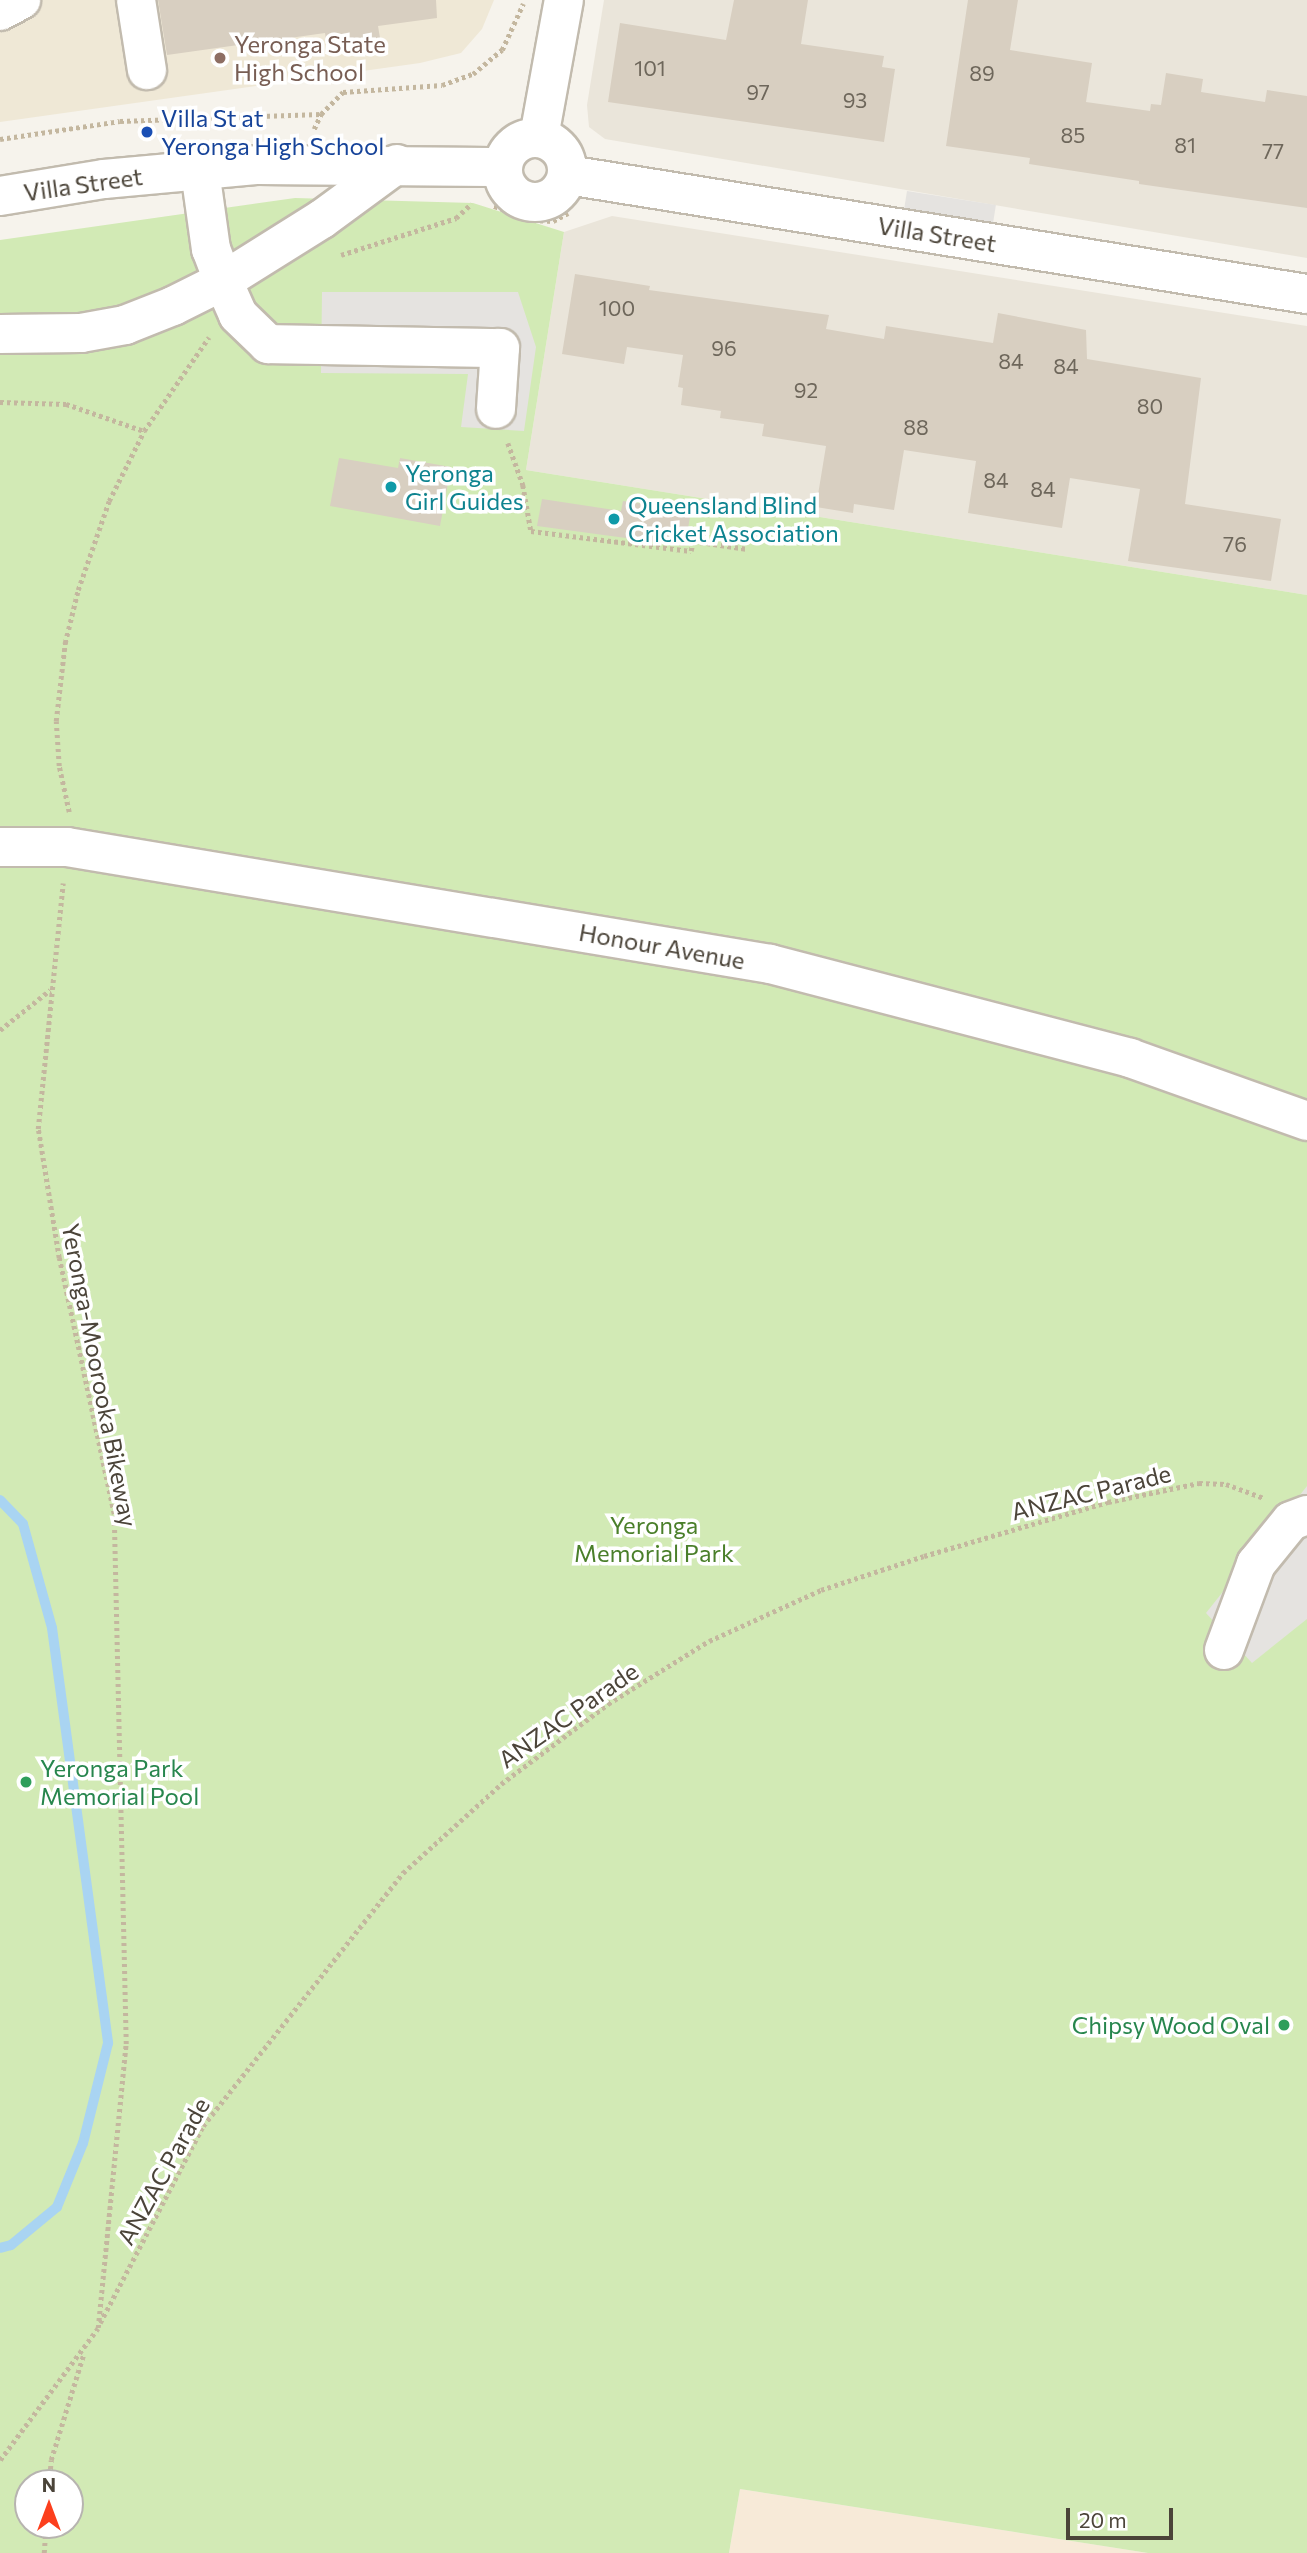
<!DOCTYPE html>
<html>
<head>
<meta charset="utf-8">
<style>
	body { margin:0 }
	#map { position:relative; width:1307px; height:2553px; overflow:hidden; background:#f6f3ec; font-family:Commissioner,sans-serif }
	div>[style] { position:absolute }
	.residential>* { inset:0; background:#eae5da }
	.commercial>* { inset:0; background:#f7ead8 }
	.education>* { inset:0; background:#efe8d6 }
	.green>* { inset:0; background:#d2eab5 }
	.parking>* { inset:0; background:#e5e3e0; transform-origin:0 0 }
	.stream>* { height:10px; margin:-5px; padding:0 5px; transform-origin:5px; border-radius:5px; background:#a9d4f2 }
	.building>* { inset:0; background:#d8cfc1 }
	.path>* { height:4.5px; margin-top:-2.25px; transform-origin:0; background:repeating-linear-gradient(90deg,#c4b79f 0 3.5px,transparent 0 7px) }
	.roads { filter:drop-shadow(2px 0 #c2bbae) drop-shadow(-2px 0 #c2bbae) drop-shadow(0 2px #c2bbae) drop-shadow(0 -2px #c2bbae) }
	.minor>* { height:38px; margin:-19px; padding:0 19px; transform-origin:19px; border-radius:19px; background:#fff }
	.minor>.ring { margin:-19px; padding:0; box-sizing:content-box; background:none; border:38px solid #fff; border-radius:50% }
	.dots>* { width:19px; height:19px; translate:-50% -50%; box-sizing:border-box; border:4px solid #fff; border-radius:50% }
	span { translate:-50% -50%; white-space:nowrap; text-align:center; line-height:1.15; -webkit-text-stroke:7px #fff; paint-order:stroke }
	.number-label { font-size:21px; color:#6e675b }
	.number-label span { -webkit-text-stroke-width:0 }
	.education-label { font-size:24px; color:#785e54 }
	.left { translate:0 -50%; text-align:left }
	.transit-label { font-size:24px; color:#164399 }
	.street-label { font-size:24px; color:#4b4439 }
	.culture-label { font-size:24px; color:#0d838f }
	.park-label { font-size:24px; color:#4a7f2a }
	.leisure-label { font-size:24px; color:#27864d }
	.right { translate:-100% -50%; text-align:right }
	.north { position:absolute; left:14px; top:2469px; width:70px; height:70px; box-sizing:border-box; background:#fff; border:2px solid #b7b4b0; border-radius:50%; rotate:0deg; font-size:19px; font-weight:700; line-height:28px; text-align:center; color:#4b4439 }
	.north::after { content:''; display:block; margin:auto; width:24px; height:32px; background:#fc3f1d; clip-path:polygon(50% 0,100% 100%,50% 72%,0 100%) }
	.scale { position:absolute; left:1066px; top:2508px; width:107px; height:32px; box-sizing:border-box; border:4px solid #4b4439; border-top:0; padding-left:9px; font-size:21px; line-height:24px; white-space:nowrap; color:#4b4439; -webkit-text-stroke:5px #fff; paint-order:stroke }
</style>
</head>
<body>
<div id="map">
	<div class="residential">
		<i style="clip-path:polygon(604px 0,1307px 0,1307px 258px,605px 139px,589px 127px,587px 105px)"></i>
		<i style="clip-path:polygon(612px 216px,1307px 326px,1307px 595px,526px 470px,564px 232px)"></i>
	</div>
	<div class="commercial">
		<i style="clip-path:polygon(740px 2489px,1148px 2553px,729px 2553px)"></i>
	</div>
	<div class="education">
		<i style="clip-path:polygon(0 0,494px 0,482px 29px,461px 53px,420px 63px,0 122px)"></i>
	</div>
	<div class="green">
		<i style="clip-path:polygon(evenodd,295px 198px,473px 203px,564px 232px,526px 470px,1307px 595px,1307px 2553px,1148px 2553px,740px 2489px,729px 2553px,0 2553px,0 240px,295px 198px,28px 2483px,70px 2483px,70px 2525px,28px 2525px,28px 2483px)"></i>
	</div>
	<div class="parking">
		<i style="left:907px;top:191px;width:90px;height:21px;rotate:9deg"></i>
		<i style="clip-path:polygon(322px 292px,518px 292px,536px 347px,524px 431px,461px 427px,468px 374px,321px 373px)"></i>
		<i style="clip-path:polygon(1307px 1486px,1307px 1619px,1252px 1663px,1206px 1613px)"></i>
	</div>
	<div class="stream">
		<i style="left:0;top:1500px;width:33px;rotate:46deg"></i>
		<i style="left:23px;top:1524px;width:108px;rotate:74.4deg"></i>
		<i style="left:52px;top:1628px;width:419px;rotate:82.3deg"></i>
		<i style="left:108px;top:2043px;width:103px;rotate:104deg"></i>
		<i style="left:83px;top:2143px;width:69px;rotate:112.1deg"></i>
		<i style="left:57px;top:2207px;width:60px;rotate:140.4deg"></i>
		<i style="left:11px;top:2245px;width:11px;rotate:165deg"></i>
	</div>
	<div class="building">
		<i style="clip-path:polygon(158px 0,436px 0,437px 18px,378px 26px,380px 38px,327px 45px,325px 33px,167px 55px)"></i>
		<i style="clip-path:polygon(734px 0,808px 0,801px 44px,884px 56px,882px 67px,895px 69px,884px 142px,608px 102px,620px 23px,726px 40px)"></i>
		<i style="clip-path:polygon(968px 0,1018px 0,1010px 50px,1092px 63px,1086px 102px,1150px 111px,1151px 104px,1161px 105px,1166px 73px,1203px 79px,1201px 92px,1265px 102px,1267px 90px,1307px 96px,1307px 208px,1139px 184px,1139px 181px,1029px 164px,1030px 158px,946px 146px)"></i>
		<i style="clip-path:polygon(575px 274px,650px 286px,649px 290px,829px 315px,826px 329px,884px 339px,886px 326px,993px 343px,998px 313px,1086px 330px,1087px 359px,1201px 378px,1185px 504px,1281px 519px,1271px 581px,1128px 561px,1140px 489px,1070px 478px,1062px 528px,968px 513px,976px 461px,904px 450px,894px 510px,854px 504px,853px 513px,816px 507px,826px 446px,762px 436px,764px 424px,720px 418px,721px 411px,681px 405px,683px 388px,678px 387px,683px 355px,627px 347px,624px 364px,562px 354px)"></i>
		<i style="clip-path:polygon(339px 458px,398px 468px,400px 458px,451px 467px,440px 526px,330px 506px)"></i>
		<i style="clip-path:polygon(542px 499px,621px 511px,623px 501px,691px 511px,685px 546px,537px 526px)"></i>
	</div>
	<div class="path">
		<i style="left:314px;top:129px;width:17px;rotate:-65deg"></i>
		<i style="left:321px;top:114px;width:31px;rotate:-45deg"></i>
		<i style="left:343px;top:92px;width:99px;rotate:-4deg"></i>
		<i style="left:442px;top:85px;width:33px;rotate:-20deg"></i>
		<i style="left:473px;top:74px;width:38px;rotate:-40deg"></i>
		<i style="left:502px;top:50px;width:51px;rotate:-65.5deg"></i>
		<i style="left:0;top:139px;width:121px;rotate:-8.5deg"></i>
		<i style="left:120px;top:121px;width:201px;rotate:-2deg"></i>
		<i style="left:494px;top:206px;width:41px;rotate:19.7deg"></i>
		<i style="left:533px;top:220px;width:20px;rotate:3deg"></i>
		<i style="left:553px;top:221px;width:17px;rotate:-28deg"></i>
		<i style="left:341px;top:255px;width:121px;rotate:-17.8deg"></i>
		<i style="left:456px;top:218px;width:21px;rotate:-43deg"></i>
		<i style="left:0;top:402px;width:66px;rotate:1.7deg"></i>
		<i style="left:66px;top:404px;width:83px;rotate:19.1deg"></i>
		<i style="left:508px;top:443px;width:45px;rotate:70.3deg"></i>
		<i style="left:523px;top:485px;width:47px;rotate:80.1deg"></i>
		<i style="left:531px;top:531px;width:161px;rotate:7.1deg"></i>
		<i style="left:691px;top:551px;width:10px;rotate:-79deg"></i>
		<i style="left:693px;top:541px;width:55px;rotate:8.4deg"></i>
		<i style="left:69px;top:812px;width:47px;rotate:-102.3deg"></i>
		<i style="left:59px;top:766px;width:45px;rotate:-93.8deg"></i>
		<i style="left:56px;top:721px;width:79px;rotate:-83.4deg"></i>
		<i style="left:65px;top:643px;width:55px;rotate:-76.2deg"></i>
		<i style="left:78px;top:590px;width:94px;rotate:-70.8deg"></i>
		<i style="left:109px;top:501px;width:78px;rotate:-63.4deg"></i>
		<i style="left:144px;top:431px;width:114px;rotate:-55.3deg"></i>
		<i style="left:0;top:1030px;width:64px;rotate:-38.7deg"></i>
		<i style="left:100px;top:2323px;width:222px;rotate:-62.4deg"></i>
		<i style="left:203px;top:2126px;width:323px;rotate:-51.7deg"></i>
		<i style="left:403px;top:1873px;width:132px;rotate:-42.2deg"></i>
		<i style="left:501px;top:1784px;width:134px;rotate:-36.8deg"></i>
		<i style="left:608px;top:1704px;width:119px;rotate:-32deg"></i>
		<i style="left:709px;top:1641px;width:123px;rotate:-24.5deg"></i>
		<i style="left:821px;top:1590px;width:108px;rotate:-18.3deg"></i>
		<i style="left:924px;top:1556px;width:192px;rotate:-16.4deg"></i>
		<i style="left:1108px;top:1502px;width:93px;rotate:-11.8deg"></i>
		<i style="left:1199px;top:1483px;width:27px;rotate:2deg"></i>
		<i style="left:1226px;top:1484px;width:40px;rotate:20.2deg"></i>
		<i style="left:0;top:2460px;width:164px;rotate:-53.4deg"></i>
		<i style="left:98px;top:2328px;width:285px;rotate:-84.4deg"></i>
		<i style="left:126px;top:2044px;width:530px;rotate:-91.3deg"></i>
		<i style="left:114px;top:1514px;width:262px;rotate:-102.1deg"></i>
		<i style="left:59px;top:1258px;width:131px;rotate:-99.2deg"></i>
		<i style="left:38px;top:1129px;width:247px;rotate:-84.2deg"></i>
		<i style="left:49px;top:2483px;width:23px;rotate:-85deg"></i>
		<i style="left:51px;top:2460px;width:109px;rotate:-72.9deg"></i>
		<i style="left:44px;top:2553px;width:28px;rotate:-86deg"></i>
	</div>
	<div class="roads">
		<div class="minor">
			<i style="left:136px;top:0;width:71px;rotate:81.1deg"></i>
			<i style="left:0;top:11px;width:24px;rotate:-28deg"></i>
			<i style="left:539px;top:137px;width:139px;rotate:-79.7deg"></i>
			<i class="ring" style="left:503px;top:138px;width:26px;height:26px"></i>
			<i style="left:200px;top:171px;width:79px;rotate:82deg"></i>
			<i style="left:211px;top:249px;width:34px;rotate:69deg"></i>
			<i style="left:223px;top:281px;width:37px;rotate:66deg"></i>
			<i style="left:238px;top:315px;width:42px;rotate:44deg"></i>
			<i style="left:268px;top:344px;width:232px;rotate:1deg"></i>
			<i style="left:500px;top:348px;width:61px;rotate:93.8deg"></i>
			<i style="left:568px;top:175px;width:749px;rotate:9.15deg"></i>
			<i style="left:0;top:196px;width:105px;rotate:-9.3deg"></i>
			<i style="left:104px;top:179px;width:155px;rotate:-5.2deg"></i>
			<i style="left:258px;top:165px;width:244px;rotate:0.5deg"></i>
			<i style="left:0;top:334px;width:81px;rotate:-0.7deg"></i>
			<i style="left:81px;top:333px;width:45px;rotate:-10.3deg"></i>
			<i style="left:125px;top:325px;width:52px;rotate:-21.6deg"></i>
			<i style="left:173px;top:306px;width:56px;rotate:-26.6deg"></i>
			<i style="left:223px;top:281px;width:117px;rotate:-32.1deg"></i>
			<i style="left:322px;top:219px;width:93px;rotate:-36.3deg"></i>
			<i style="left:0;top:847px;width:67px"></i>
			<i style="left:67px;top:847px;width:713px;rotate:9.45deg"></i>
			<i style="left:770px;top:964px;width:372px;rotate:14.6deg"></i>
			<i style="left:1130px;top:1058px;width:188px;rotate:19.6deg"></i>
			<i style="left:1224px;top:1650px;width:92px;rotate:-69.6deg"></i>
			<i style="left:1256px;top:1564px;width:55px;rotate:-50.9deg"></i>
			<i style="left:1291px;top:1521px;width:17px;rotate:-21deg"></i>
		</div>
	</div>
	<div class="dots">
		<i style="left:220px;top:58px;background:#8d6e63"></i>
		<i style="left:147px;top:132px;background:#1a4fb4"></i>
		<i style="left:391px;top:487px;background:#0f9aa8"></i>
		<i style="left:614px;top:519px;background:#0f9aa8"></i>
		<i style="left:26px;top:1782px;background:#2e9e5b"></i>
		<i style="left:1284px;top:2025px;background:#2e9e5b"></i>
	</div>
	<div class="number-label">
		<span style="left:650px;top:68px">101</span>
		<span style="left:982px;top:73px">89</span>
		<span style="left:758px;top:92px">97</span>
		<span style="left:855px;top:100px">93</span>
		<span style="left:1073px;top:135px">85</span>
		<span style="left:1185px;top:145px">81</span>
		<span style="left:1273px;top:151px">77</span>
		<span style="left:617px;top:308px">100</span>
		<span style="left:724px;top:348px">96</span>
		<span style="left:1011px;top:361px">84</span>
		<span style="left:1066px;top:366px">84</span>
		<span style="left:806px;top:390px">92</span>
		<span style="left:1150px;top:406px">80</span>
		<span style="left:916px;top:427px">88</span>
		<span style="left:996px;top:480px">84</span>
		<span style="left:1043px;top:489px">84</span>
		<span style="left:1235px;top:544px">76</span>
	</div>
	<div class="education-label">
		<span class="left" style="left:234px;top:58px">Yeronga State<br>High School</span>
	</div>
	<div class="transit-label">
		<span class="left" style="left:161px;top:132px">Villa St at<br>Yeronga High School</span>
	</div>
	<div class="street-label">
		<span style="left:83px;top:184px;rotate:-8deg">Villa Street</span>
		<span style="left:937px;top:234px;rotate:9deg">Villa Street</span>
		<span style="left:662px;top:946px;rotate:10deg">Honour Avenue</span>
		<span style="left:100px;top:1375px;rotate:79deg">Yeronga-Moorooka Bikeway</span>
		<span style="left:1091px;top:1492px;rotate:-14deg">ANZAC Parade</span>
		<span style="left:568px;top:1715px;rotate:-35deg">ANZAC Parade</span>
		<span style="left:163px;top:2171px;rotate:-61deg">ANZAC Parade</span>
	</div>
	<div class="culture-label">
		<span class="left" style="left:405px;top:487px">Yeronga<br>Girl Guides</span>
		<span class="left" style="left:628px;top:519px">Queensland Blind<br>Cricket Association</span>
	</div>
	<div class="park-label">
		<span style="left:654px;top:1539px">Yeronga<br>Memorial Park</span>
	</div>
	<div class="leisure-label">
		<span class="left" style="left:40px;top:1782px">Yeronga Park<br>Memorial Pool</span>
		<span class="right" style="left:1270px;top:2025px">Chipsy Wood Oval</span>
	</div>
	<div class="north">N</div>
	<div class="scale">20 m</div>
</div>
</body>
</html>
